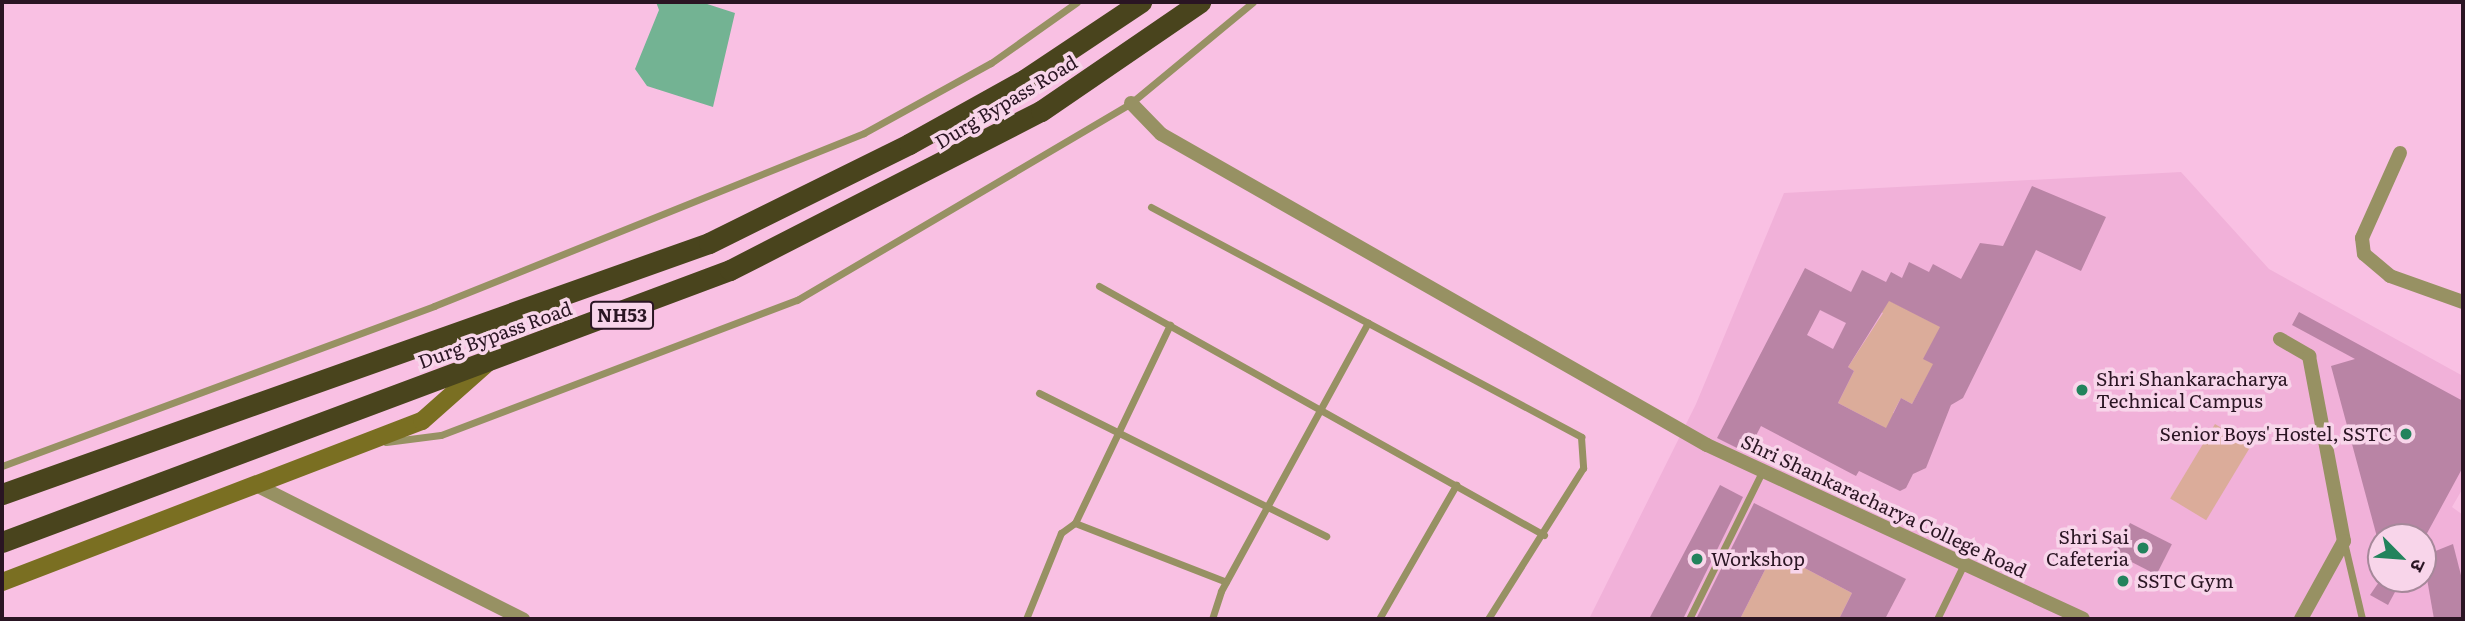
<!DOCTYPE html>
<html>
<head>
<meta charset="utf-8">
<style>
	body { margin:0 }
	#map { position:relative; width:2465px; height:621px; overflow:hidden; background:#f9c0e3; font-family:Literata,"Noto Sans Devanagari",serif }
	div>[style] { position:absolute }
	.built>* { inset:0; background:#f1b1d9 }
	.green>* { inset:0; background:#dbac9a; transform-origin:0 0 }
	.water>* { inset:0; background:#73b393 }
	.building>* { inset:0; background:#b984a5; transform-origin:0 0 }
	.lane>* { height:7px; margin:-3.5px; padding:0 3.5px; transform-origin:3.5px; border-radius:3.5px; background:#979163 }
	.street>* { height:14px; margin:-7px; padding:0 7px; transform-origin:7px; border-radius:7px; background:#979163 }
	.secondary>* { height:18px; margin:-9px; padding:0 9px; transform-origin:9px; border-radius:9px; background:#7a6f22 }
	.highway>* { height:21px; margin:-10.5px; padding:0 10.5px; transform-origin:10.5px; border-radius:10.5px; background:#49441d }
	.dots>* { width:19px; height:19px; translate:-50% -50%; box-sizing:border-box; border:4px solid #f8d5ea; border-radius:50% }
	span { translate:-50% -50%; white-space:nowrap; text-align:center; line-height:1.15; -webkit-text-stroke:7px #f8d5ea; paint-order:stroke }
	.shield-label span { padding:2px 5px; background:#f8d5ea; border:2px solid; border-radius:5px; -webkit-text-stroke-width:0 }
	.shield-label { font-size:18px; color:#2a1523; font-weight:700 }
	.street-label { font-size:19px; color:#2a1523 }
	.poi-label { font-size:19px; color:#2a1523 }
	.left { translate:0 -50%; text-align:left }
	.right { translate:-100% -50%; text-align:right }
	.frame { position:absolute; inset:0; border:4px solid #2a1523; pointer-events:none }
	.north { position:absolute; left:2367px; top:523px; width:70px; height:70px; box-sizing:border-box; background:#f8d5ea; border:2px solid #a6889a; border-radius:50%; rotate:115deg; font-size:19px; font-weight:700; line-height:28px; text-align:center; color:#2a1523 }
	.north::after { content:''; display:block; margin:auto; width:24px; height:32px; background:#22835c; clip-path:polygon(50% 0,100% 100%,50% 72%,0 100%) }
</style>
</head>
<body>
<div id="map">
	<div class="built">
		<i style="clip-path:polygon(evenodd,2181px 172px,2269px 269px,2463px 376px,2463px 488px,2452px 507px,2463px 515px,2463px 619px,1589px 619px,1696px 404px,1784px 193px,2181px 172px,2381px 537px,2423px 537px,2423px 579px,2381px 579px,2381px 537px)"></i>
	</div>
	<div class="green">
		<i style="clip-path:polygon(1882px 297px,1951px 332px,1912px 404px,1901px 398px,1893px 413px,1901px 418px,1889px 440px,1882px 426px,1838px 403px,1854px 371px,1848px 367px,1883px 313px,1876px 309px)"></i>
		<i style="left:2215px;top:424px;width:42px;height:87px;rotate:31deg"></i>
		<i style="clip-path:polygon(1774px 552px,1852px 593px,1839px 619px,1740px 619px)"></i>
	</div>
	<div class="water">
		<i style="clip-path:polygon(656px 2px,701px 2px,735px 13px,713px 107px,647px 86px,635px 69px,659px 10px)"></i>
	</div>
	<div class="building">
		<i style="clip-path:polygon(evenodd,2032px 186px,2106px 217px,2081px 271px,2036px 250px,1963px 398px,1951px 405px,1926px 468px,1913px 474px,1906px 488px,1900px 491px,1859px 471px,1856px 476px,1761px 426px,1747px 453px,1717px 438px,1805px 268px,1851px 292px,1862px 270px,1886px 282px,1891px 272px,1902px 278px,1909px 262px,1929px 272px,1933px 264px,1961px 279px,1980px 243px,2003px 246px,2032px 186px,1889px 301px,1940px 327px,1923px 359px,1933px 364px,1912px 404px,1901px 398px,1886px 428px,1838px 403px,1854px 371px,1848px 367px,1889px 301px,2032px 186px,1820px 310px,1846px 323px,1833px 349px,1807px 335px,1820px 310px)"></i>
		<i style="clip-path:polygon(2299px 312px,2463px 401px,2463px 467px,2425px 537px,2377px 537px,2331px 366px,2355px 359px,2292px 325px)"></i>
		<i style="clip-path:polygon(1720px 485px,1743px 497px,1683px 619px,1649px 619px)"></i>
		<i style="clip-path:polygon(1754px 503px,1906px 579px,1885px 619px,1839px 619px,1852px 593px,1774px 552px,1740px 619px,1696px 619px)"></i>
		<i style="left:2130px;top:523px;width:47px;height:34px;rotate:27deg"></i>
		<i style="clip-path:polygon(2453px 544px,2463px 583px,2463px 619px,2434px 619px,2423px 556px)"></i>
		<i style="clip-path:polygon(2381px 579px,2402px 579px,2388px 605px,2370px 595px)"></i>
	</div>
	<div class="lane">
		<i style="left:1151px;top:207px;width:488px;rotate:28.1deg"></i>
		<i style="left:1581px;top:437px;width:31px;rotate:86deg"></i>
		<i style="left:1583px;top:468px;width:178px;rotate:122.2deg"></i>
		<i style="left:1099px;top:286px;width:510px;rotate:29.23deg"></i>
		<i style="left:1039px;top:393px;width:321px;rotate:26.5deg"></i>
		<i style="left:386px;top:442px;width:55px;rotate:-7.3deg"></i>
		<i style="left:441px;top:435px;width:381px;rotate:-20.8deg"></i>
		<i style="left:797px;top:300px;width:388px;rotate:-30.5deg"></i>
		<i style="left:1131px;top:103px;width:158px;rotate:-39.6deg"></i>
		<i style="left:2px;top:466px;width:461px;rotate:-20.3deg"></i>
		<i style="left:434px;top:306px;width:463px;rotate:-21.9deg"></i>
		<i style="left:864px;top:133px;width:145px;rotate:-28.9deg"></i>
		<i style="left:991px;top:63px;width:105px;rotate:-35.3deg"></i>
		<i style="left:1075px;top:523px;width:220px;rotate:-64.4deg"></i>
		<i style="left:2344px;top:542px;width:79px;rotate:76.8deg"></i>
		<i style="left:1026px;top:619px;width:93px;rotate:-67.9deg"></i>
		<i style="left:1061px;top:533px;width:17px;rotate:-36deg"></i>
		<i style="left:1075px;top:523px;width:162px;rotate:21.3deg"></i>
		<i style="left:1212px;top:619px;width:29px;rotate:-72deg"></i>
		<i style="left:1221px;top:591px;width:306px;rotate:-61.3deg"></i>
		<i style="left:1379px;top:619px;width:155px;rotate:-60.1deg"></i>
		<i style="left:1689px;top:619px;width:166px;rotate:-63.6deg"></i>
		<i style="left:1937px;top:619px;width:61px;rotate:-63.9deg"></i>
	</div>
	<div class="street">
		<i style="left:1131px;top:103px;width:43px;rotate:45.9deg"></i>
		<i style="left:1161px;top:134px;width:628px;rotate:29.67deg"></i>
		<i style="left:1707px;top:445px;width:414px;rotate:24.8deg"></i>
		<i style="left:2400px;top:153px;width:93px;rotate:114.1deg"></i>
		<i style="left:2362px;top:238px;width:16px;rotate:83deg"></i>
		<i style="left:2364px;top:254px;width:34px;rotate:40deg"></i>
		<i style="left:2390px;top:276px;width:77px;rotate:19.6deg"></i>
		<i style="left:2280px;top:339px;width:34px;rotate:30deg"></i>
		<i style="left:2309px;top:356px;width:188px;rotate:79.3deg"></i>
		<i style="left:2344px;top:541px;width:89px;rotate:118.9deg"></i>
		<i style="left:258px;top:486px;width:297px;rotate:26.7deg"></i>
	</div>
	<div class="secondary">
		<i style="left:2px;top:582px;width:450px;rotate:-21deg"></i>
		<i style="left:422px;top:421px;width:95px;rotate:-41.6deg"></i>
	</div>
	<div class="highway">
		<i style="left:2px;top:494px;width:750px;rotate:-19.55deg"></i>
		<i style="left:709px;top:243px;width:223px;rotate:-26.3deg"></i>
		<i style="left:909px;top:144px;width:132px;rotate:-29.1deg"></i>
		<i style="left:1024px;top:80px;width:141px;rotate:-33.7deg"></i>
		<i style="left:2px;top:542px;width:777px;rotate:-20.49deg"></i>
		<i style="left:730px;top:270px;width:349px;rotate:-27.1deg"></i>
		<i style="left:1041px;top:111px;width:193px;rotate:-34.4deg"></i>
	</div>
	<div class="dots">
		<i style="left:2082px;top:390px;background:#22835c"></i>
		<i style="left:2406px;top:434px;background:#22835c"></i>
		<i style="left:2143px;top:548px;background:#22835c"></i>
		<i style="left:1697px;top:559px;background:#22835c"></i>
		<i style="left:2123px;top:581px;background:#22835c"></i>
	</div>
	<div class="shield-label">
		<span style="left:622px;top:315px">NH53</span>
	</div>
	<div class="street-label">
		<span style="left:1006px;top:102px;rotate:-31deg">Durg Bypass Road</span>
		<span style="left:495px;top:335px;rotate:-20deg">Durg Bypass Road</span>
		<span style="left:1884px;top:506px;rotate:25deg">Shri Shankaracharya College Road</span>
	</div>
	<div class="poi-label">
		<span class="left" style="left:2096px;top:390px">Shri Shankaracharya<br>Technical Campus</span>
		<span class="right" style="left:2392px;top:434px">Senior Boys' Hostel, SSTC</span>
		<span class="right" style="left:2129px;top:548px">Shri Sai<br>Cafeteria</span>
		<span class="left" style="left:1711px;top:559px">Workshop</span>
		<span class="left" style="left:2137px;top:581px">SSTC Gym</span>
	</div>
	<div class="frame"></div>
	<div class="north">उ</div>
</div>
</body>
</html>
